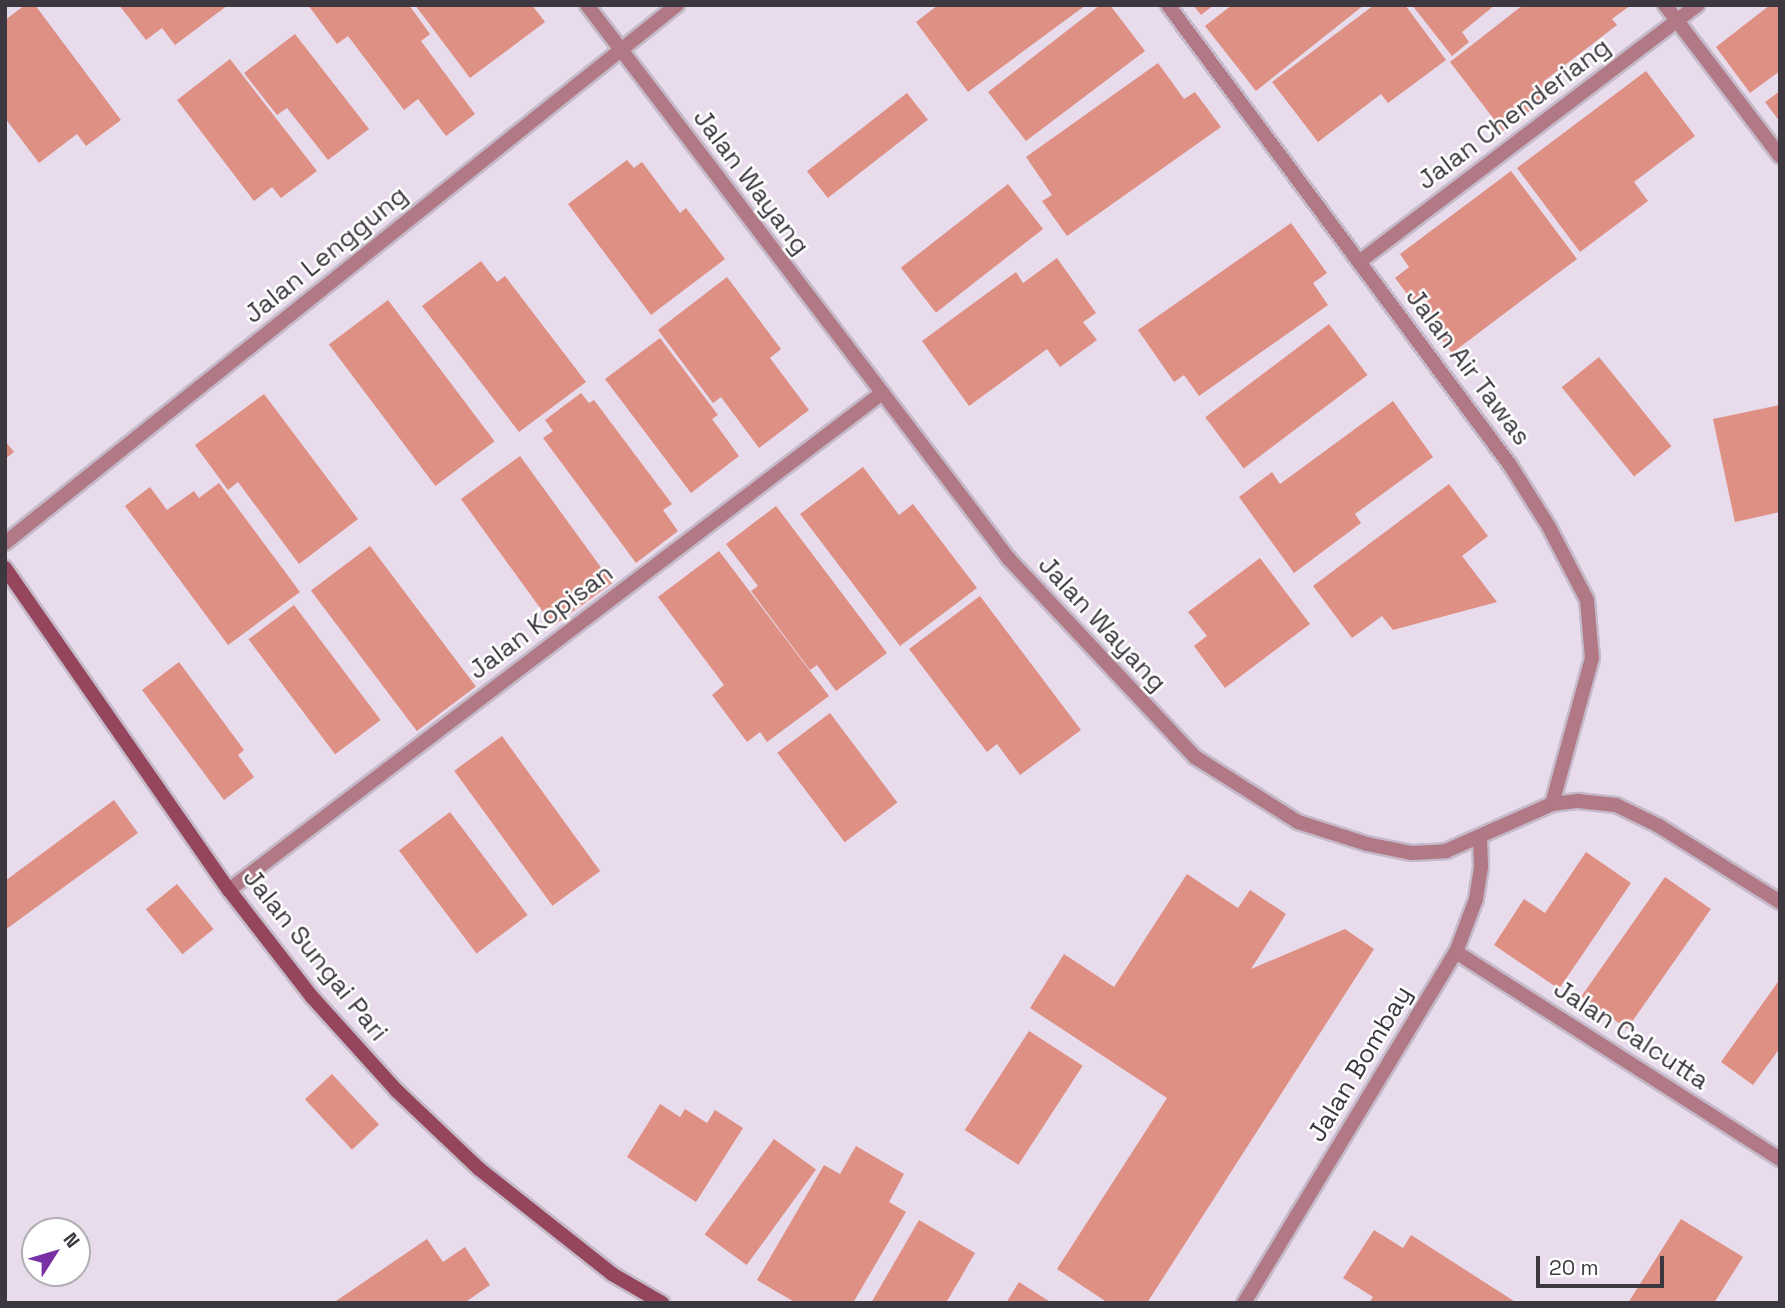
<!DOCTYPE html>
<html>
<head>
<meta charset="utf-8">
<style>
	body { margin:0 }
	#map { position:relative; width:1785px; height:1308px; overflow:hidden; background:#e7dbec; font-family:"Space Grotesk",sans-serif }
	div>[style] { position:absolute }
	.building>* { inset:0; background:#df9084; transform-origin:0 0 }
	.roads { filter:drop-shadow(2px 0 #c5bac9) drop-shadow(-2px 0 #c5bac9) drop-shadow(0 2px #c5bac9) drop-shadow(0 -2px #c5bac9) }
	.minor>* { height:14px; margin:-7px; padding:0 7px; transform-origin:7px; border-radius:7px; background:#b17986 }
	.secondary>* { height:14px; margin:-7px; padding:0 7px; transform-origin:7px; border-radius:7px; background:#95465c }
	span { translate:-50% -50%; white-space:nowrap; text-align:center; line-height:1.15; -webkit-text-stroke:5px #fff; paint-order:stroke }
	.street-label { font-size:26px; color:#3d383f }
	.frame { position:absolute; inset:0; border:7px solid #3d383f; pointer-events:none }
	.north { position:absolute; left:21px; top:1217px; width:70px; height:70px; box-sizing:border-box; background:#fff; border:2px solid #b1afb2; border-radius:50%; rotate:53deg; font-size:19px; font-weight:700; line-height:28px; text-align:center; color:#3d383f }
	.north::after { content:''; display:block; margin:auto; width:24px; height:32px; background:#7831a4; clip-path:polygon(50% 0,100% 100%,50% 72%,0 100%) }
	.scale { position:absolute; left:1536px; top:1256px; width:128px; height:32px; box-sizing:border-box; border:4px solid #3d383f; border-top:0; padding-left:9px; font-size:21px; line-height:24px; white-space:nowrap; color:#3d383f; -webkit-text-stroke:5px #fff; paint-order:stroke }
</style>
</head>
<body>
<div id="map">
	<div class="building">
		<i style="clip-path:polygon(25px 5px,35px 5px,121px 120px,86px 146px,77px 134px,39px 163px,5px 118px,5px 20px)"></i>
		<i style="clip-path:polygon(119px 5px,228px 5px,175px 45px,162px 28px,146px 40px)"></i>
		<i style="clip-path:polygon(308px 5px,409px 5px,430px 34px,421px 41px,475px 114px,446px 136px,418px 99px,404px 110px,348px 36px,337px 44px)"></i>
		<i style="clip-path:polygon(415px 5px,532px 5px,545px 22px,470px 78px)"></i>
		<i style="clip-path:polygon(938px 5px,1086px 5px,968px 92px,916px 22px)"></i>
		<i style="clip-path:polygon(1100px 5px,1110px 5px,1145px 51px,1026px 141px,988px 92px)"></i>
		<i style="clip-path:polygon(1193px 5px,1214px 5px,1201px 15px)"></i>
		<i style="clip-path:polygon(1232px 5px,1364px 5px,1256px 91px,1205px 26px)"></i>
		<i style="clip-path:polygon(1374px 5px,1405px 5px,1446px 60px,1388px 103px,1381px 94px,1318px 142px,1272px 82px)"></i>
		<i style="clip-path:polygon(1412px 5px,1495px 5px,1462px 32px,1469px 42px,1452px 56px)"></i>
		<i style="clip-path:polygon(1523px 5px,1631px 5px,1612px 19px,1617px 25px,1543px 82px,1552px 94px,1503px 131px,1450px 62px)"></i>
		<i style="clip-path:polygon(1770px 5px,1780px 5px,1780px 71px,1750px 93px,1716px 47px)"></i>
		<i style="clip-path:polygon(295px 34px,369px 129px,328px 160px,287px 108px,277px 115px,244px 73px)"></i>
		<i style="clip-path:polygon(230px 59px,317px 171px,281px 198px,272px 187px,254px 201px,177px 100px)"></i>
		<i style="clip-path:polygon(1158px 63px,1184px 99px,1195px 92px,1221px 127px,1067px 236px,1042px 201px,1052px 195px,1026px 157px)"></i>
		<i style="clip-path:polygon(1646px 71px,1695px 136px,1634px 182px,1648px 201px,1580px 252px,1517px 168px)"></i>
		<i style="clip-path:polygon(1780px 91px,1780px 122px,1765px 102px)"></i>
		<i style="left:907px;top:93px;width:34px;height:127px;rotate:52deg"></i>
		<i style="clip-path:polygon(627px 160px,634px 168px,642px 162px,680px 213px,686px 208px,725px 259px,651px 315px,568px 204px)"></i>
		<i style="clip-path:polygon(1511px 171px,1577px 259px,1452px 353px,1395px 278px,1409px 267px,1400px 254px)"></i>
		<i style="left:1008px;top:184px;width:57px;height:136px;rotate:52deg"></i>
		<i style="clip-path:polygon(1291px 223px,1327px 273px,1313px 283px,1328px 305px,1199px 396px,1184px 375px,1174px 382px,1138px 330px)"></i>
		<i style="clip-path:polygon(1057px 258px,1096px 313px,1083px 322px,1097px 340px,1060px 367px,1047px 349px,969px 406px,922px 341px,1016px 272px,1023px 283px)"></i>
		<i style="clip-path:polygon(481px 261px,497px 282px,505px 276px,586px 382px,519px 432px,422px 306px)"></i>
		<i style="clip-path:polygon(727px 277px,781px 349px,770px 358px,809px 410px,759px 448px,721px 397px,713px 403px,658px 330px)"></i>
		<i style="left:388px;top:300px;width:177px;height:74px;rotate:53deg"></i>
		<i style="left:1329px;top:324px;width:64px;height:155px;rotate:53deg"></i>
		<i style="clip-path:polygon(660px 338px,718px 415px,712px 419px,739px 456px,691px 493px,605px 379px)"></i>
		<i style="left:1599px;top:357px;width:115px;height:48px;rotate:51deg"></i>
		<i style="clip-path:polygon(581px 393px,589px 403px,594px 400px,672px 504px,663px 510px,678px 531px,636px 563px,543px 438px,553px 431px,545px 420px)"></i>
		<i style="clip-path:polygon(264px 394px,358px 519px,299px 564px,238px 482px,228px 490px,195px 445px)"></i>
		<i style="clip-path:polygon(1393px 401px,1433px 457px,1355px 514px,1361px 523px,1294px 573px,1239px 497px,1272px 472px,1280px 484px)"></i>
		<i style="clip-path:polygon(1780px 405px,1780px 512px,1735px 522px,1713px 419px)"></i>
		<i style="clip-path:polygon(5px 441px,14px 452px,5px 459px)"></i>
		<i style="left:520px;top:456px;width:157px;height:73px;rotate:54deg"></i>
		<i style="clip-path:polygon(863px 467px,899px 515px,913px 504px,977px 588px,900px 646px,800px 514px)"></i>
		<i style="clip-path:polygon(219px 483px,300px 592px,228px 645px,125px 506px,150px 487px,167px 510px,194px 491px,199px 498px)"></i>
		<i style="clip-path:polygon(1449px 484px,1488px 536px,1462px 556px,1497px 602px,1393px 630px,1382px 616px,1352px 638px,1313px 586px)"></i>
		<i style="clip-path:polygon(776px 506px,887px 653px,836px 691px,817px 665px,810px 670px,751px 591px,758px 586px,726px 544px)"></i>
		<i style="left:370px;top:546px;width:176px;height:74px;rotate:53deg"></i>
		<i style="clip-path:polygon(719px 551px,829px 696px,767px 742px,760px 732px,747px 742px,712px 695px,724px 685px,658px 597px)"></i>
		<i style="clip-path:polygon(1260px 558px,1310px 624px,1225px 688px,1194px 646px,1207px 636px,1188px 612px)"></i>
		<i style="clip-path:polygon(980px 596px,1081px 730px,1020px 775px,997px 744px,987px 752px,909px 649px)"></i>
		<i style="left:294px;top:605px;width:144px;height:57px;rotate:53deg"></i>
		<i style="clip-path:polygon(179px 662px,244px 750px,238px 755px,254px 777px,224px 800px,142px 690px)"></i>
		<i style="left:830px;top:713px;width:112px;height:66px;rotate:53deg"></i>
		<i style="left:502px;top:736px;width:167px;height:59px;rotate:54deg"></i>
		<i style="clip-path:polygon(114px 800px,138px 833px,5px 930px,5px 881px)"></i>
		<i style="left:450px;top:812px;width:129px;height:64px;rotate:53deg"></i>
		<i style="clip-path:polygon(1586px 852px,1631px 883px,1559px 989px,1494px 945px,1524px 899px,1545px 913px)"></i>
		<i style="clip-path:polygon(1187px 874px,1238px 908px,1250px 890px,1286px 914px,1251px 969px,1345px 929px,1374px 949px,1147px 1303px,1108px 1303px,1057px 1269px,1167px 1098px,1030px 1008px,1064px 954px,1114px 987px)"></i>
		<i style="left:1665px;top:877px;width:56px;height:146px;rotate:35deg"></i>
		<i style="left:177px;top:884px;width:58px;height:40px;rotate:51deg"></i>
		<i style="clip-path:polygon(1780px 979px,1780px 1048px,1753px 1085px,1721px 1062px)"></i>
		<i style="left:1029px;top:1031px;width:64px;height:118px;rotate:33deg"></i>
		<i style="left:332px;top:1074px;width:69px;height:37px;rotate:47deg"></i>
		<i style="clip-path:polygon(660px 1104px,680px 1117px,685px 1109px,707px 1123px,715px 1110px,743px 1128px,696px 1202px,627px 1157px)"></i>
		<i style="left:774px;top:1139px;width:52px;height:118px;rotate:36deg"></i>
		<i style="clip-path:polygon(856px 1146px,904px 1174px,889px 1202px,906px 1212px,853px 1303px,796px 1303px,757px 1280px,824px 1165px,840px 1174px)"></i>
		<i style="clip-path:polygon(1681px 1219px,1743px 1257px,1714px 1303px,1628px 1303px)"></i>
		<i style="clip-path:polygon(919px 1220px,975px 1253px,946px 1303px,871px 1303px)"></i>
		<i style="clip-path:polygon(1374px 1230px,1403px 1248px,1411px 1235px,1517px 1303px,1369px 1303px,1373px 1297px,1343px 1278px)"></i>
		<i style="clip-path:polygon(427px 1239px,443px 1262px,465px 1247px,490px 1285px,467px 1301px,469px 1303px,333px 1303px)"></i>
		<i style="clip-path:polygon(1019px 1282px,1052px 1303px,1006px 1303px)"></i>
	</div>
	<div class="roads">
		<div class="minor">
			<i style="left:587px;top:5px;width:696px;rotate:52.7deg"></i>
			<i style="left:1009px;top:559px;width:272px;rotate:46.8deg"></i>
			<i style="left:1195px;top:757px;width:122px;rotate:32.3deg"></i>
			<i style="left:1298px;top:822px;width:72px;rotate:17.7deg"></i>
			<i style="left:1367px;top:844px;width:46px;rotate:11.3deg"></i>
			<i style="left:1412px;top:853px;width:34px;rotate:-3deg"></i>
			<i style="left:1446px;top:851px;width:116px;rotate:-23.9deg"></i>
			<i style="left:1552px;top:804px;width:26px;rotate:-7deg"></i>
			<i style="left:1578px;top:801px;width:38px;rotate:6deg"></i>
			<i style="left:1616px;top:805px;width:48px;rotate:26deg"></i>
			<i style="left:1659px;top:826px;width:143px;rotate:32.1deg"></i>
			<i style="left:1168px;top:5px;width:573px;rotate:53.37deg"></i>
			<i style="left:1510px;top:465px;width:73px;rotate:57.8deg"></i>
			<i style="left:1549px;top:527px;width:82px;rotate:62.5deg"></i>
			<i style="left:1587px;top:600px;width:58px;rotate:85.1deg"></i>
			<i style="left:1592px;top:658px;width:151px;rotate:105.3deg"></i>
			<i style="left:1665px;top:5px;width:190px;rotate:52.7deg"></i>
			<i style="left:1359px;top:262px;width:425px;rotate:-37.2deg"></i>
			<i style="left:5px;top:543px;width:861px;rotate:-38.68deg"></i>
			<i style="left:229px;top:890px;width:821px;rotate:-37.27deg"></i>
			<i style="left:1456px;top:952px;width:384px;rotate:32.6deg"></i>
			<i style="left:1244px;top:1303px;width:410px;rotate:-58.9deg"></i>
			<i style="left:1456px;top:952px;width:57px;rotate:-69.3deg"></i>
			<i style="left:1476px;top:899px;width:33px;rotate:-81deg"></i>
			<i style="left:1481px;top:866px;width:28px;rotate:-92deg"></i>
		</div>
		<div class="secondary">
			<i style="left:5px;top:568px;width:392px;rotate:55.2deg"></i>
			<i style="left:229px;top:890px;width:135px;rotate:52.2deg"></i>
			<i style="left:312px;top:997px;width:127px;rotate:47.9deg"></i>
			<i style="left:397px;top:1091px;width:112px;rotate:43.5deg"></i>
			<i style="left:478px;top:1168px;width:171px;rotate:38.3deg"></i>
			<i style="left:612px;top:1274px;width:58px;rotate:30.1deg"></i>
		</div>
	</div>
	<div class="street-label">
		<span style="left:1514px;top:114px;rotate:-37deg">Jalan Chenderiang</span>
		<span style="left:751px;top:182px;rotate:53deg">Jalan Wayang</span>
		<span style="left:326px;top:255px;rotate:-39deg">Jalan Lenggung</span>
		<span style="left:1468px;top:367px;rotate:53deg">Jalan Air Tawas</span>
		<span style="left:541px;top:622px;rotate:-37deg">Jalan Kopisan</span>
		<span style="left:1102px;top:624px;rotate:47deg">Jalan Wayang</span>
		<span style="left:315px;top:955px;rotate:51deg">Jalan Sungai Pari</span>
		<span style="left:1631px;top:1035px;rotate:33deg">Jalan Calcutta</span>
		<span style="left:1360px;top:1064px;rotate:-59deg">Jalan Bombay</span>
	</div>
	<div class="frame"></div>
	<div class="north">N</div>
	<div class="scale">20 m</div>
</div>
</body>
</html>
